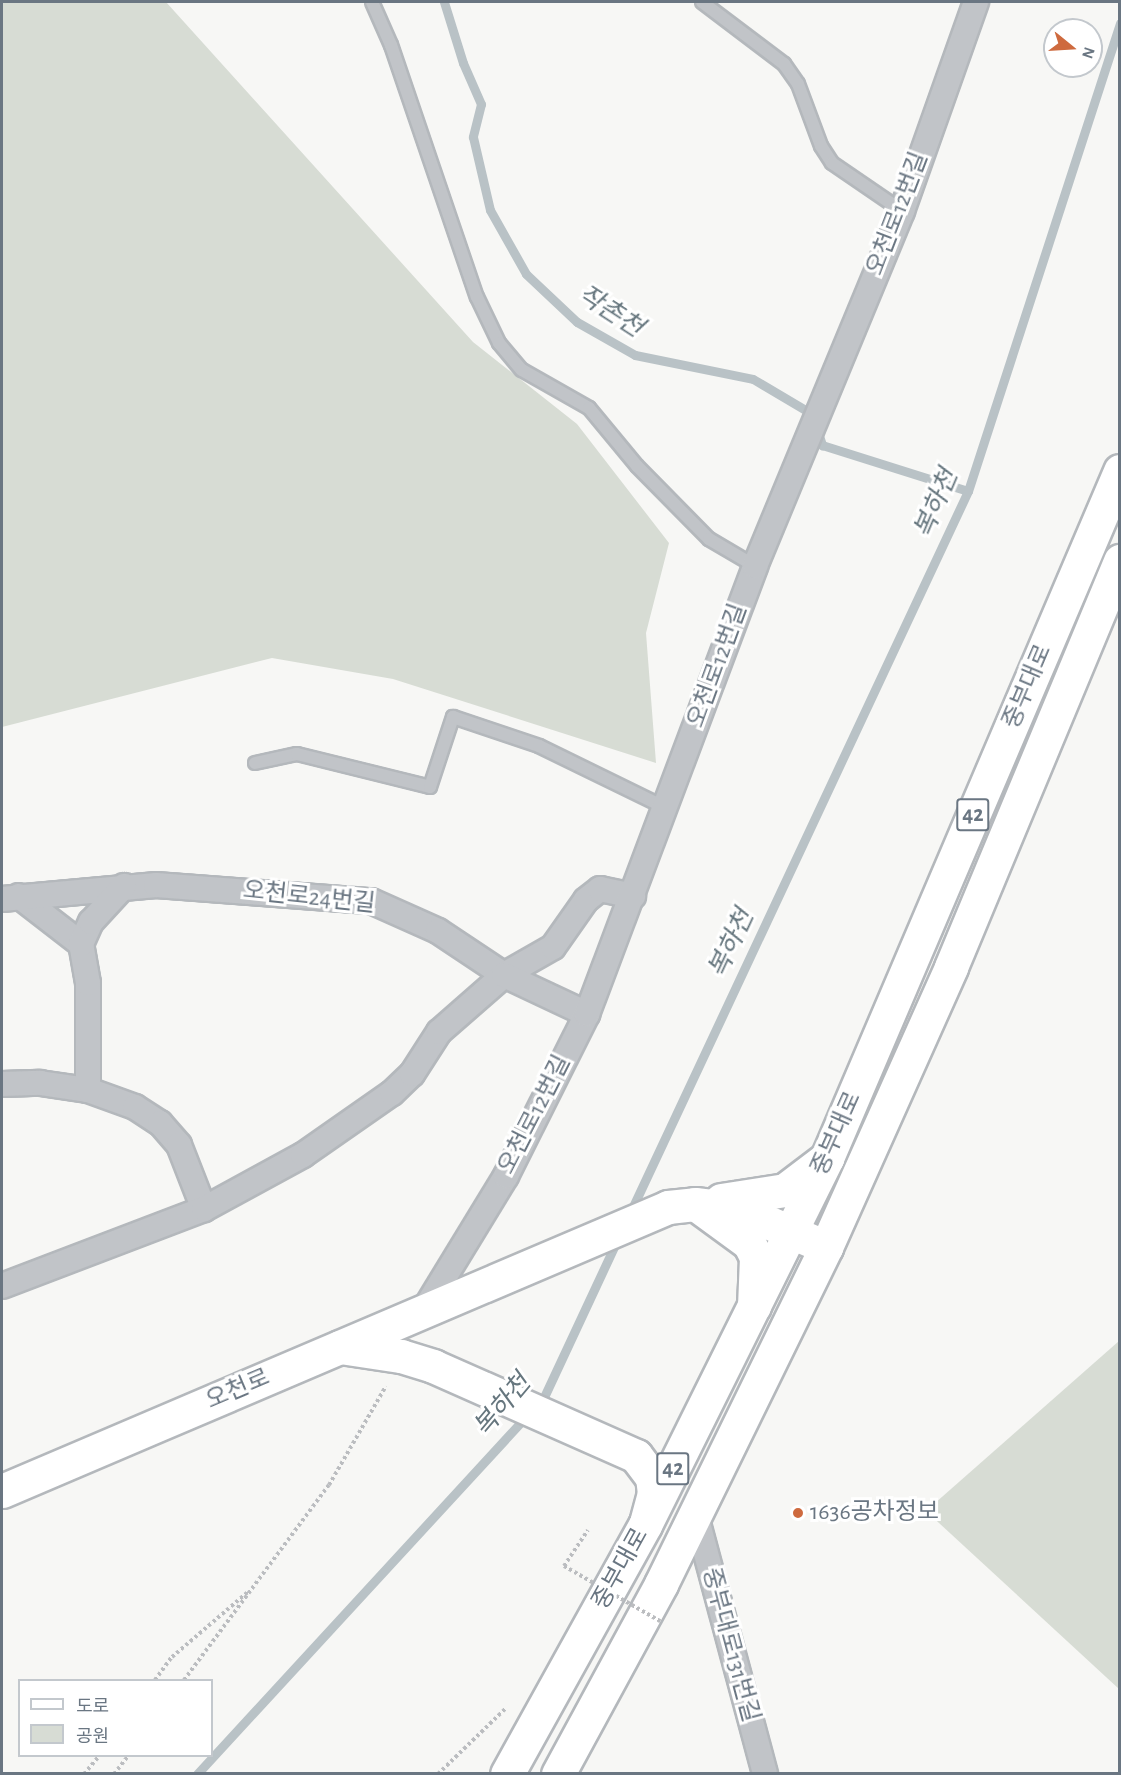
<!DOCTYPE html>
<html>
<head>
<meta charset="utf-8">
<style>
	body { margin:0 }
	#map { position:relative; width:1121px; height:1775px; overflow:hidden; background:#f7f7f5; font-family:"Alegreya Sans","Noto Sans KR",sans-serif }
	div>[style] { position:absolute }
	.green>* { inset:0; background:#d7dcd4 }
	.stream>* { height:9px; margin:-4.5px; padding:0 4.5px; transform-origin:4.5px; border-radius:4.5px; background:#b9c2c6 }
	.path>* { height:4px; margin-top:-2px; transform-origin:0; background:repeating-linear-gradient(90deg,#bbbdc0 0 3px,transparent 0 6px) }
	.roads { filter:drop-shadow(2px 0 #b4b8bc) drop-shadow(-2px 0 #b4b8bc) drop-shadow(0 2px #b4b8bc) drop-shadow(0 -2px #b4b8bc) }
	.lane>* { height:12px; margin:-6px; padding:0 6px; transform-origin:6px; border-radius:6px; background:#c1c4c8 }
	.street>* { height:24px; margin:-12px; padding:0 12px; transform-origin:12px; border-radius:12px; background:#c1c4c8 }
	.secondary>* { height:33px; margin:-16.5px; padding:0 16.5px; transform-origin:16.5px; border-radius:16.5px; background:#fff }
	.primary>* { height:33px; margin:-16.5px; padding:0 16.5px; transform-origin:16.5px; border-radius:16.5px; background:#fff }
	.path-bridge>* { height:4px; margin-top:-2px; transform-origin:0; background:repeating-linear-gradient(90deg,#bbbdc0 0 3px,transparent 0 6px) }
	.dots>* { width:16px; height:16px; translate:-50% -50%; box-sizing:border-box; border:3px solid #fff; border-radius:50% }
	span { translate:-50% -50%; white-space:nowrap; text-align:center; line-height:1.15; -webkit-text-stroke:6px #fff; paint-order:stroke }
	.shield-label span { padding:2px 4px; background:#fff; border:2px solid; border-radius:4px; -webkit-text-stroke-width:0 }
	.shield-label { font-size:22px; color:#6a7682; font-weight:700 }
	.street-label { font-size:24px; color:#6a7682 }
	.poi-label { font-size:24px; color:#6a7682 }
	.left { translate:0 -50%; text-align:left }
	.water-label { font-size:26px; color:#66767e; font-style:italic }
	.frame { position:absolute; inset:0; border:3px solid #6a7682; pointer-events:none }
	.legend { position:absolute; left:18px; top:1679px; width:195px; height:78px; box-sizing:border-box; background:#fff; border:2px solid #c3c8cd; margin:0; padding:8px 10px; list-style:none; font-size:18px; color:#6a7682 }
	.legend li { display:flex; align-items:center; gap:12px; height:30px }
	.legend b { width:30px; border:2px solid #c3c8cd }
	.north { position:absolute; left:1043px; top:18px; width:60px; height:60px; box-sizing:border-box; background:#fff; border:2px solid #c3c8cd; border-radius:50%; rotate:108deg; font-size:16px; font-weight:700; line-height:24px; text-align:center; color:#6a7682 }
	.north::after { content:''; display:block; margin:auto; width:21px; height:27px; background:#ce6a3e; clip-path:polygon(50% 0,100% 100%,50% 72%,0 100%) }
</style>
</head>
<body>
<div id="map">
	<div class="green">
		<i style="clip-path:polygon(2px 2px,166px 2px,473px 342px,577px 424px,669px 543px,646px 633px,656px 763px,393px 679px,272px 658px,2px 727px)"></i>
		<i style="clip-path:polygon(1119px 1341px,1119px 1689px,926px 1511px)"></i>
	</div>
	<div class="stream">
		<i style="left:444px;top:2px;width:64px;rotate:72.7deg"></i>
		<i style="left:463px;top:63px;width:45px;rotate:66.3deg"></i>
		<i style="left:481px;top:104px;width:34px;rotate:104deg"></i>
		<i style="left:473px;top:137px;width:75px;rotate:76.9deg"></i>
		<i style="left:490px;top:210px;width:73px;rotate:60.6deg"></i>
		<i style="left:526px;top:274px;width:70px;rotate:43.3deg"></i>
		<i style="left:577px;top:322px;width:67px;rotate:29.6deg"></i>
		<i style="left:635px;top:355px;width:120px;rotate:11.5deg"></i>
		<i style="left:753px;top:379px;width:69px;rotate:30.7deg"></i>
		<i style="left:812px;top:414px;width:33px;rotate:72deg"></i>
		<i style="left:822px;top:445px;width:153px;rotate:17.5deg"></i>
		<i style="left:629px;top:1215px;width:799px;rotate:-64.91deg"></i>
		<i style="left:968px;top:491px;width:492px;rotate:-72deg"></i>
		<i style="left:197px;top:1774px;width:512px;rotate:-47.37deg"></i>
		<i style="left:544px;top:1397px;width:175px;rotate:-65deg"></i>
	</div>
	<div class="path">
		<i style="left:564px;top:1566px;width:43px;rotate:-56.3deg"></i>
		<i style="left:155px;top:1680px;width:29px;rotate:-54deg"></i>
		<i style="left:172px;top:1657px;width:101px;rotate:-40.6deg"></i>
		<i style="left:184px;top:1680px;width:243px;rotate:-53.4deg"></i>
		<i style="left:329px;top:1485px;width:114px;rotate:-60.1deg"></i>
		<i style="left:84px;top:1774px;width:23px;rotate:-50deg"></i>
		<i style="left:114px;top:1774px;width:23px;rotate:-52deg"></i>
		<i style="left:438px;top:1774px;width:95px;rotate:-44.1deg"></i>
	</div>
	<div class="roads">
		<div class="lane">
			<i style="left:372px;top:2px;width:47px;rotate:66.2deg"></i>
			<i style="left:391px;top:45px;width:266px;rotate:71.2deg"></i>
			<i style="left:477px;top:297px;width:51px;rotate:64.4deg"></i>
			<i style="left:499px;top:343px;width:35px;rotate:50deg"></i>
			<i style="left:522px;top:370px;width:77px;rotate:29.6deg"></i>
			<i style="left:589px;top:408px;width:75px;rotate:50.4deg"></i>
			<i style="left:637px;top:466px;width:103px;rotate:45.4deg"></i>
			<i style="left:709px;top:539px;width:53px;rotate:30.4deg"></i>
			<i style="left:702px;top:2px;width:103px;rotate:37.1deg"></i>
			<i style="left:784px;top:64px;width:24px;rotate:55deg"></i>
			<i style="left:798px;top:84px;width:66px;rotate:69.6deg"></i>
			<i style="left:821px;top:146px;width:20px;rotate:57deg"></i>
			<i style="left:832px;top:163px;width:85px;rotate:34.4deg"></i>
			<i style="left:255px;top:763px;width:43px;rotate:-12.1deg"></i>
			<i style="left:297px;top:754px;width:137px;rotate:13.9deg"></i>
			<i style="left:430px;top:787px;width:74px;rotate:-71.8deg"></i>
			<i style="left:453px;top:717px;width:91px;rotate:18.6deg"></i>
			<i style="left:539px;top:746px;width:141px;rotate:26deg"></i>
		</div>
		<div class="street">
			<i style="left:19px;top:896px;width:78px;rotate:37.7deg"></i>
			<i style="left:2px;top:899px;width:155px;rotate:-5.2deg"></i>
			<i style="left:156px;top:885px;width:216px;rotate:4.3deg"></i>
			<i style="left:371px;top:901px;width:73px;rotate:24.1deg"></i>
			<i style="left:438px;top:931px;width:79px;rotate:33.7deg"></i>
			<i style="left:504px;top:975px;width:56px;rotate:-29.7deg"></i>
			<i style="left:553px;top:947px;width:57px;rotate:-54.9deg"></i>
			<i style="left:586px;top:900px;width:18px;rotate:-38deg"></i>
			<i style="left:600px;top:889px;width:34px;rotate:12deg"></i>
			<i style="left:2px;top:1084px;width:38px;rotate:-2deg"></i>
			<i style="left:40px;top:1083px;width:49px;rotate:8.3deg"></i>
			<i style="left:88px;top:1090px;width:50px;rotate:19.9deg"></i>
			<i style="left:135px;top:1107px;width:30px;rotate:33deg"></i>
			<i style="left:160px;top:1123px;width:29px;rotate:49deg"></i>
			<i style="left:179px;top:1145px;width:69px;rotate:68.7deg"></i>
			<i style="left:88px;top:1090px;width:107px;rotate:-90deg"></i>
			<i style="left:88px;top:983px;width:40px;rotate:-100deg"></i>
			<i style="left:81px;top:944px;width:24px;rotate:-66deg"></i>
			<i style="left:91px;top:922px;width:49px;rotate:-47.5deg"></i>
			<i style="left:2px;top:1286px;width:216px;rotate:-20.9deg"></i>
			<i style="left:204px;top:1209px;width:113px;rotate:-28.6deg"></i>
			<i style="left:303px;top:1155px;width:108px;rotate:-34.9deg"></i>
			<i style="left:392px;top:1093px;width:28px;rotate:-44deg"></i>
			<i style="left:412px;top:1074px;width:50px;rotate:-57.3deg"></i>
			<i style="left:439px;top:1032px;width:86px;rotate:-41.2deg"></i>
			<i style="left:504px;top:975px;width:92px;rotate:25.2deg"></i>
			<i style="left:423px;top:1312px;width:159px;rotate:-58.6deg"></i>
			<i style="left:506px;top:1176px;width:181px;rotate:-63.4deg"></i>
			<i style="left:587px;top:1014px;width:478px;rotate:-69.4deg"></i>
			<i style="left:755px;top:566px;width:384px;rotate:-67.5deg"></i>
			<i style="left:902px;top:211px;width:222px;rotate:-70.5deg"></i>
			<i style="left:696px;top:1516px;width:267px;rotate:75deg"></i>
		</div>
		<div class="secondary">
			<i style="left:721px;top:1200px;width:65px;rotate:-8.9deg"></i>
			<i style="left:785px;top:1190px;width:53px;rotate:-37.3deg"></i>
			<i style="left:698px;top:1206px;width:63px;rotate:36deg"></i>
			<i style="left:749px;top:1243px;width:16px;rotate:63deg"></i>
			<i style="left:756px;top:1257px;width:49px;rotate:92.3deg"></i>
			<i style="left:340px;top:1347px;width:62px;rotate:8.4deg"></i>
			<i style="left:401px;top:1356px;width:34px;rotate:17deg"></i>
			<i style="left:433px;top:1366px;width:222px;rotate:23.9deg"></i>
			<i style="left:636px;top:1456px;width:26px;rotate:53deg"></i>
			<i style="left:652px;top:1477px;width:16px;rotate:83deg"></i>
			<i style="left:654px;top:1493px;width:28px;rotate:105deg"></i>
			<i style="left:2px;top:1491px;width:724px;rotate:-23.09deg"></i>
			<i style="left:668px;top:1207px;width:27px;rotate:-6deg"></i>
			<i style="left:695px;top:1204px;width:42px;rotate:6.8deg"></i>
			<i style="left:737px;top:1209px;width:97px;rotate:23.1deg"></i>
		</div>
		<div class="primary">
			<i style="left:507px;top:1774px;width:285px;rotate:-61deg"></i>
			<i style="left:645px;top:1525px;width:410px;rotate:-63.6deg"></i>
			<i style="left:827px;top:1158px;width:747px;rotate:-66.9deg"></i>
			<i style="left:558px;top:1774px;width:216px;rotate:-61.5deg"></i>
			<i style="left:661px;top:1584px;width:375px;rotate:-63.9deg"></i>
			<i style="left:826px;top:1247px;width:307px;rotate:-65.9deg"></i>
			<i style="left:951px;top:967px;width:440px;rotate:-67.4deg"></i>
		</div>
	</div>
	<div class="path-bridge">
		<i style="left:564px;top:1566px;width:111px;rotate:29.8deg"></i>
	</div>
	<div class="dots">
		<i style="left:798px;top:1513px;background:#ce6a3e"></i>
	</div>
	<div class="shield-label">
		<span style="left:973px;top:815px">42</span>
		<span style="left:673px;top:1469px">42</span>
	</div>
	<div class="street-label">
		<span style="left:898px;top:214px;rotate:-69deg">오천로12번길</span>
		<span style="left:718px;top:666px;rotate:-70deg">오천로12번길</span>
		<span style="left:1028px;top:687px;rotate:-67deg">중부대로</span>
		<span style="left:309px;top:898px;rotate:6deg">오천로24번길</span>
		<span style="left:535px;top:1115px;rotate:-63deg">오천로12번길</span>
		<span style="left:837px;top:1134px;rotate:-66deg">중부대로</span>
		<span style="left:238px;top:1390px;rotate:-23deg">오천로</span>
		<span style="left:621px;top:1569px;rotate:-61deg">중부대로</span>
		<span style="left:730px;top:1645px;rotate:75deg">중부대로131번길</span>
	</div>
	<div class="poi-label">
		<span class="left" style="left:810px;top:1513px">1636공차정보</span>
	</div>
	<div class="water-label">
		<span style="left:610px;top:312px;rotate:33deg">작촌천</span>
		<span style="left:937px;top:504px;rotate:-67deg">복하천</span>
		<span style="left:732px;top:944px;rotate:-65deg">복하천</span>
		<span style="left:503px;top:1406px;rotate:-50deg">복하천</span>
	</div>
	<div class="frame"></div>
	<ul class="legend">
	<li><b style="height:8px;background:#fff"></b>도로</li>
	<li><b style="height:16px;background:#d7dcd4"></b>공원</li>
	</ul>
	<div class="north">N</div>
</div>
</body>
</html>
